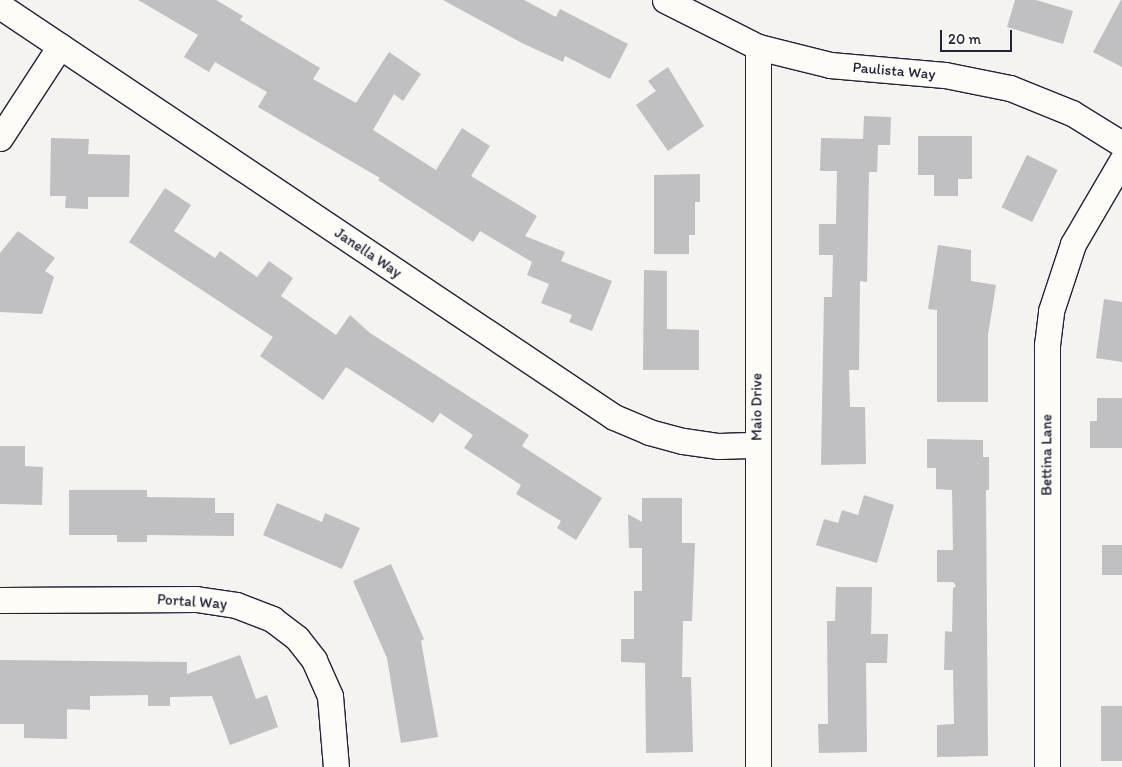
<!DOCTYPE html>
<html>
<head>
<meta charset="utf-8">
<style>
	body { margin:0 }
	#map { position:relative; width:1122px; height:767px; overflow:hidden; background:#f4f3ef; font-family:Itim,sans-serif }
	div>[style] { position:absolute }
	.building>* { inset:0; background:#c0bfc2; transform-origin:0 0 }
	.roads { filter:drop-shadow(1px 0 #22223b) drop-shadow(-1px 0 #22223b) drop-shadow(0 1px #22223b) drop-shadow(0 -1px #22223b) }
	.minor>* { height:25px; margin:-12.5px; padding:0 12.5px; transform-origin:12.5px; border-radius:12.5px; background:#fdfcf7 }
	span { translate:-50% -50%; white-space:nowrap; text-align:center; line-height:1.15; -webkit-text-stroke:4.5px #fdfcf7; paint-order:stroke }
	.street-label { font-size:15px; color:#22223b }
	.scale { position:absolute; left:940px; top:30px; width:72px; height:22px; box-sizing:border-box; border:2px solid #22223b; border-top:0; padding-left:6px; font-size:15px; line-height:18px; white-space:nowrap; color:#22223b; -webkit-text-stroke:4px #fdfcf7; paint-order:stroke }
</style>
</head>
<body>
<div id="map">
	<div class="building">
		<i style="clip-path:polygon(138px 0,216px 0,243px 16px,240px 20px,320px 68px,313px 79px,356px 103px,389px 52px,421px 74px,403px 101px,394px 94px,373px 130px,436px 170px,462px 128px,490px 146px,471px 176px,537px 216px,525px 236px,565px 252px,561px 261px,612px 281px,592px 331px,569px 322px,572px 315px,541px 303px,549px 284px,527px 275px,532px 262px,480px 231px,473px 242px,378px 180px,380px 178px,258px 107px,267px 92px,215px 62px,209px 72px,184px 57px,198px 35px)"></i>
		<i style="clip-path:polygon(443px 0,524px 0,556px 17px,560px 9px,628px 44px,610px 79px,565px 56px,563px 62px,522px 43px)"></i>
		<i style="clip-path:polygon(1015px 0,1036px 0,1073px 11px,1063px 44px,1007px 27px)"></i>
		<i style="clip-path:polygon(1121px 0,1122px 0,1122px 67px,1093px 52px)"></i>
		<i style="clip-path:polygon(668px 67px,704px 126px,668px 151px,636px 105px,656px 91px,648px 81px)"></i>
		<i style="clip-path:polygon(864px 116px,891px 117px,890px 145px,878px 145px,877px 172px,869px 172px,867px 282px,860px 281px,859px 370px,849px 370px,850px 407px,865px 407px,866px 464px,821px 465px,824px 297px,832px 297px,833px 255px,819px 255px,819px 224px,836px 224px,837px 171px,820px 171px,821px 138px,863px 139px)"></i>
		<i style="clip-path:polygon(918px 136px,972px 136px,972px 179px,958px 179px,958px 196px,934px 196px,934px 175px,918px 175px)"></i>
		<i style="clip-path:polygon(51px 138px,89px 139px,88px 154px,130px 155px,129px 197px,88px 197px,88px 209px,65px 208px,66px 196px,50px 196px)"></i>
		<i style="left:1027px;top:155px;width:34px;height:58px;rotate:26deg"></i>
		<i style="clip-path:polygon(700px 174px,700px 202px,695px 202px,695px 235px,689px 235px,689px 254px,654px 254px,654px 175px)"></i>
		<i style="clip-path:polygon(165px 188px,191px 205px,174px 231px,215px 258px,220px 251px,257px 277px,269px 261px,293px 278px,281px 296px,336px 335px,350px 315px,370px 333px,529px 435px,522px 446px,602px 498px,576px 540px,557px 528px,561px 521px,516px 494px,521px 485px,464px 448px,473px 435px,440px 413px,433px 423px,346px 367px,323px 400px,260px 356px,273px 337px,129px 242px)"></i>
		<i style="clip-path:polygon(18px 231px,55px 258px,45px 271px,54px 277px,42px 314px,0 312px,0 253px)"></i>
		<i style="clip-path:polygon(938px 245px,971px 250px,971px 281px,996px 285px,988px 335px,988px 402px,937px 402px,937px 310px,928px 309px)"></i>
		<i style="clip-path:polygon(644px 270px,667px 271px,667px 329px,699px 330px,699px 370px,643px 370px)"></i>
		<i style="clip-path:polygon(1104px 299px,1122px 302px,1122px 362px,1096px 358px)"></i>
		<i style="clip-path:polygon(1097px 398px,1122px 398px,1122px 448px,1090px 448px,1090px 421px,1097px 421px)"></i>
		<i style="clip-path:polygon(927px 439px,983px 440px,983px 457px,989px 457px,989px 490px,986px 490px,988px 756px,937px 757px,937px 725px,954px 724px,953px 670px,944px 670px,945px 631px,952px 632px,953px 588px,956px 586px,953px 582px,937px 582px,937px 550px,953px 550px,952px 490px,936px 489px,936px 468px,927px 468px)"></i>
		<i style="clip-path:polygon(0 446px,25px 446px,25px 466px,43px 467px,42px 505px,0 504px)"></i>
		<i style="clip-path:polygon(69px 490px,147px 490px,147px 497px,215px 498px,215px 513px,234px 513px,234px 536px,147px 535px,147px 542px,117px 542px,117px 535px,69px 535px)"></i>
		<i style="clip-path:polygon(864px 495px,894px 505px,877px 563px,816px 545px,824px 519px,838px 523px,842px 510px,858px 515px)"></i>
		<i style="clip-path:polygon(642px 498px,682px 498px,682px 543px,695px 543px,692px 621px,683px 621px,682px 677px,691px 677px,693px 752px,646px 753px,645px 663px,621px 662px,621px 639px,634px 639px,634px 591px,642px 591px,642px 548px,629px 548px,628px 514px,642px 522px)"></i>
		<i style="clip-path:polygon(277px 503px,322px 522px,325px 513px,360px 528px,342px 569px,263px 535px)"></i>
		<i style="left:1102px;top:545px;width:20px;height:30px"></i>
		<i style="clip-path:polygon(391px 564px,424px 639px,421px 641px,438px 737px,401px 743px,387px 658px,353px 581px)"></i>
		<i style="clip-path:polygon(836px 587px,872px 587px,871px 634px,888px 634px,887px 663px,866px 663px,867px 752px,819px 753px,818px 724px,828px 724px,827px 621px,835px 621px)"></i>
		<i style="clip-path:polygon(240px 655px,256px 699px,267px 695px,278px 727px,230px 745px,212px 696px,170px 697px,170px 706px,148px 706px,148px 695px,90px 696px,90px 710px,67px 709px,67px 739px,24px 738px,24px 724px,0 724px,0 660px,187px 662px,187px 674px)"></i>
		<i style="left:1122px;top:706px;width:55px;height:21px;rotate:90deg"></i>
	</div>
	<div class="roads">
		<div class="minor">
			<i style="left:665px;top:0;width:104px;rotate:26.8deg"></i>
			<i style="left:758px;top:47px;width:74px;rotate:14deg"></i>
			<i style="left:830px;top:65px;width:115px;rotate:5deg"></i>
			<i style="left:945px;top:75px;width:66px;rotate:11.3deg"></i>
			<i style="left:1010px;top:88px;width:67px;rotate:22deg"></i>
			<i style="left:1072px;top:113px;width:59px;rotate:31.8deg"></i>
			<i style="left:0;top:6px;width:739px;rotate:33.8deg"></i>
			<i style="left:614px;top:417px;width:38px;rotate:23deg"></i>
			<i style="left:649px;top:432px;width:35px;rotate:15deg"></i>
			<i style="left:683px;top:441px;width:36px;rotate:8deg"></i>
			<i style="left:719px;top:446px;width:38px;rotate:-2deg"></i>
			<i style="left:0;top:138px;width:110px;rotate:-56.9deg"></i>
			<i style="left:0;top:600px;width:196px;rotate:-0.3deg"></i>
			<i style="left:196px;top:599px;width:40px;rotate:8.5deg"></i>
			<i style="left:236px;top:605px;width:39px;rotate:21deg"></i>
			<i style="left:272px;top:619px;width:31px;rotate:37deg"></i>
			<i style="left:297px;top:638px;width:28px;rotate:52deg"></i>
			<i style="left:314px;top:660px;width:39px;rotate:66deg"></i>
			<i style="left:330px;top:696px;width:71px;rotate:85.2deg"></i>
			<i style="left:758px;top:767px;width:720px;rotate:-90deg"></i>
			<i style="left:1047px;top:767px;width:422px;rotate:-90deg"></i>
			<i style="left:1047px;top:345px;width:34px;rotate:-83deg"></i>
			<i style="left:1051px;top:311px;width:71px;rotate:-71.8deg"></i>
			<i style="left:1073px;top:244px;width:97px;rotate:-59.7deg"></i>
		</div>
	</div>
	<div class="street-label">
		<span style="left:894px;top:71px;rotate:5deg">Paulista Way</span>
		<span style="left:368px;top:253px;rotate:34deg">Janella Way</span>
		<span style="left:757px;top:407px;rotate:-90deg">Maio Drive</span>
		<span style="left:1047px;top:455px;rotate:-90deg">Bettina Lane</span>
		<span style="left:192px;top:602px;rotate:4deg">Portal Way</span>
	</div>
	<div class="scale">20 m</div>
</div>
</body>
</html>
